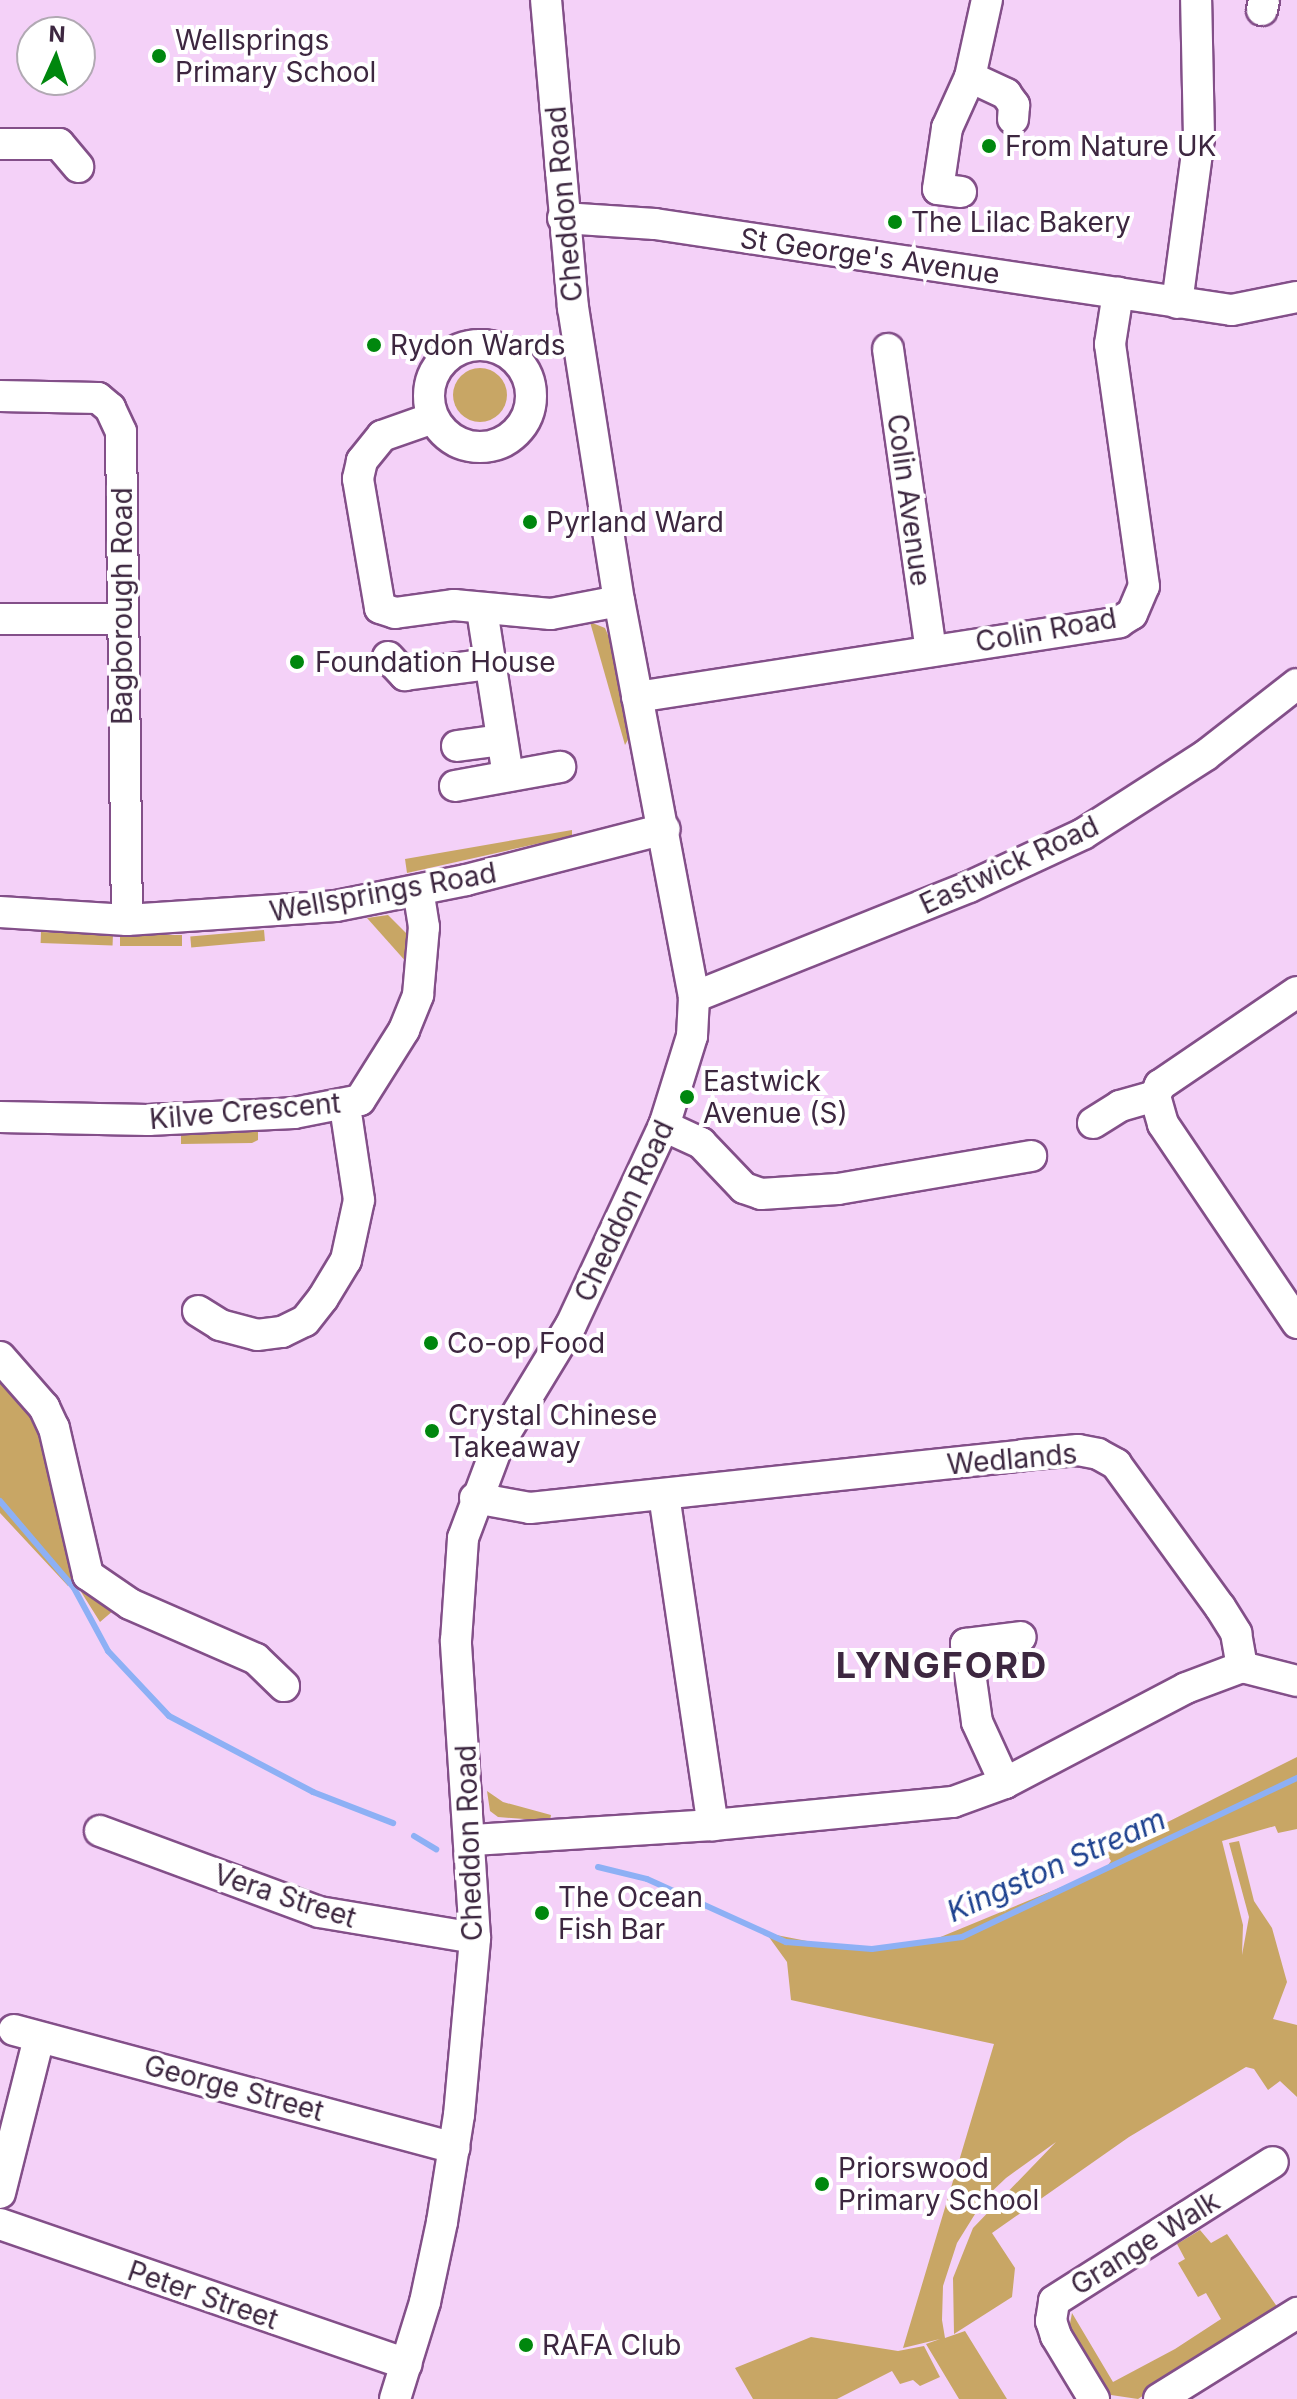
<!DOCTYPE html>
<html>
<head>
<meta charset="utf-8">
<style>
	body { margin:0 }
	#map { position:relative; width:1297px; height:2399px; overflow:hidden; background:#f4d1f8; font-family:Inter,sans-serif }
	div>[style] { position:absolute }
	.green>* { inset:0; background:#c8a665; transform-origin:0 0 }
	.round { border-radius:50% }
	.stream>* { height:6px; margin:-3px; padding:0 3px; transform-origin:3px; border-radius:3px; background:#8db0f5 }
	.roads { filter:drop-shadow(2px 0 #834f89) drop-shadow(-2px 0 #834f89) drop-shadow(0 2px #834f89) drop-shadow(0 -2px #834f89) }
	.minor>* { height:30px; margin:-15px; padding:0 15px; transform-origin:15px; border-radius:15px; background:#fff }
	.minor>.ring { margin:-15px; padding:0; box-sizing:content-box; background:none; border:30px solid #fff; border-radius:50% }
	.dots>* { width:22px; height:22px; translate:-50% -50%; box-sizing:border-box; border:4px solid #fff; border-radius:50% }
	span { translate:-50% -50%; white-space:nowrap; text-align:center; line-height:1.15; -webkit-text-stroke:8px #fff; paint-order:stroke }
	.poi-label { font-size:28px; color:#3d2740 }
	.left { translate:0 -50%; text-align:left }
	.street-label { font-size:28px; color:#3d2740 }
	.water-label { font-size:30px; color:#1d418f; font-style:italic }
	.district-label { font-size:36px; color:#3d2740; font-weight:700; letter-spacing:2px }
	.north { position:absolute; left:16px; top:16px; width:80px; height:80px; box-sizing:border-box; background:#fff; border:2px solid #b1a9b3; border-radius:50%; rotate:3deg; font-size:22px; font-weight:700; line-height:32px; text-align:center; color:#3d2740 }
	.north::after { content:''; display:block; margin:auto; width:28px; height:36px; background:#00870e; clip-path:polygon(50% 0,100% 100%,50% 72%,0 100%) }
</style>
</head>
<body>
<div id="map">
	<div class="green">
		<i class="round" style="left:453px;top:368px;width:54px;height:54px"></i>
		<i style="clip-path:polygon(590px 622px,605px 628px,611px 642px,629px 738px,625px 745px)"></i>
		<i style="clip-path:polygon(572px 830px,572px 836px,407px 873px,405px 859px)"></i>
		<i style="clip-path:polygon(388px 915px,410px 937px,408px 964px,367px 918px)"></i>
		<i style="left:264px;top:930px;width:11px;height:74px;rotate:85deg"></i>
		<i style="left:41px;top:932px;width:72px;height:11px;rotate:2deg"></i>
		<i style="left:182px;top:935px;width:11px;height:62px;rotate:90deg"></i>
		<i style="clip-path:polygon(258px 1130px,258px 1140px,252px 1143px,181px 1144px,181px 1135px)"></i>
		<i style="clip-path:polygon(0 1369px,28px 1399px,114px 1610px,100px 1622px,73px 1579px,68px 1586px,0 1513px)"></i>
		<i style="clip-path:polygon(1297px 1757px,1297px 1829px,1278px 1833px,1275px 1826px,1222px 1841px,1243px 1925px,1242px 1955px,1249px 1917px,1229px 1843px,1239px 1841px,1254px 1901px,1272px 1928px,1287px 1982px,1273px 2019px,1297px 2025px,1297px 2097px,1280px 2081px,1268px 2090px,1254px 2069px,1246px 2067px,1129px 2137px,992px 2233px,1015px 2268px,1012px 2297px,954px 2334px,953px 2278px,973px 2228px,1056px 2142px,1006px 2178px,985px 2198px,957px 2243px,943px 2286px,942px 2320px,945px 2338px,965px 2331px,1007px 2399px,959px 2399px,926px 2344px,940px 2339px,903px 2348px,994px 2044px,791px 2000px,787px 1962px,766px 1933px,853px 1950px,926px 1943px,1105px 1869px,1111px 1861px,1106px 1853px)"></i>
		<i style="clip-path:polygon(487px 1791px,503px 1802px,551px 1815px,550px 1821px,498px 1817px,490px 1811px)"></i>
		<i style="clip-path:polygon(1200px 2230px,1211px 2243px,1227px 2234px,1278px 2308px,1138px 2399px,1111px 2395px,1068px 2334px,1072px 2313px,1113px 2382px,1175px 2349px,1221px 2319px,1206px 2293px,1198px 2297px,1178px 2263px,1185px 2259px,1177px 2244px)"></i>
		<i style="clip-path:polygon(811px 2337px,898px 2351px,924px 2346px,940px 2377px,920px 2386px,913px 2380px,900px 2384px,892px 2371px,837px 2399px,753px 2399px,735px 2368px)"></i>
	</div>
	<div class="stream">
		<i style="left:0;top:1501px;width:114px;rotate:49.6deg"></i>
		<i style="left:74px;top:1588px;width:72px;rotate:61.6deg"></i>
		<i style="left:108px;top:1651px;width:89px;rotate:46.8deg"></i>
		<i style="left:169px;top:1716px;width:163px;rotate:27.8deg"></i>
		<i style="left:313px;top:1792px;width:86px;rotate:21.2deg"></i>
		<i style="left:414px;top:1836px;width:26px;rotate:31deg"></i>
		<i style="left:598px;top:1867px;width:50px;rotate:13.8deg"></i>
		<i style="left:647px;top:1879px;width:153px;rotate:24.4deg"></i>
		<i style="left:786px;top:1942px;width:86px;rotate:4.7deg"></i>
		<i style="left:872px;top:1949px;width:91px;rotate:-7.6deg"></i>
		<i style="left:962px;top:1937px;width:371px;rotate:-25.4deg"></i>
	</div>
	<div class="roads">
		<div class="minor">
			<i style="left:1262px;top:10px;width:10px;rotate:-79deg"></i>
			<i style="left:970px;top:77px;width:40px;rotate:25deg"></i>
			<i style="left:1006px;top:94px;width:14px;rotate:54deg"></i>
			<i style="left:1014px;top:105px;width:14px;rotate:94deg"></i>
			<i style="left:0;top:144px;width:59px"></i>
			<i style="left:59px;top:144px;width:30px;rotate:50deg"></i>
			<i style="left:961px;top:192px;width:23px;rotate:-173deg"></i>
			<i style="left:938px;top:189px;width:62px;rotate:-81.6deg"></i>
			<i style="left:947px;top:128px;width:56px;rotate:-65.7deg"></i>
			<i style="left:970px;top:77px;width:79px;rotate:-77.6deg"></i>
			<i style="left:563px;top:218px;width:92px;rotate:3.7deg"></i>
			<i style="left:655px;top:224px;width:583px;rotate:8.48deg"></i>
			<i style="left:1232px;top:310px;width:66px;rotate:-11.3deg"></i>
			<i style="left:1177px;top:303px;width:166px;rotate:-82.4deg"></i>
			<i style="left:1199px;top:138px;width:138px;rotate:-91.2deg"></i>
			<i class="ring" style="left:429px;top:345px;width:72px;height:72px"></i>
			<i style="left:888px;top:349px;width:305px;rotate:81.9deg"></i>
			<i style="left:0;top:396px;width:98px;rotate:1.2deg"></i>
			<i style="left:98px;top:398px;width:16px;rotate:40deg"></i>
			<i style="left:110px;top:408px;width:26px;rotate:65deg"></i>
			<i style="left:121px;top:432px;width:488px;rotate:89.3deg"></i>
			<i style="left:433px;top:418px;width:54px;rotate:160.6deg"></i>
			<i style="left:382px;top:436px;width:32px;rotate:129deg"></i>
			<i style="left:362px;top:461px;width:18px;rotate:103deg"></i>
			<i style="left:358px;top:479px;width:131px;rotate:80.3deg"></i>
			<i style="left:380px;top:608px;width:16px;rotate:18deg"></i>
			<i style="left:395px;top:613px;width:60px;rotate:-7.7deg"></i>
			<i style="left:454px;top:605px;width:97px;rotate:5.3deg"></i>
			<i style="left:551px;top:614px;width:69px;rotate:-10.8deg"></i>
			<i style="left:482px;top:610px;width:168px;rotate:81.1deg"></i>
			<i style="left:0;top:619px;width:121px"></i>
			<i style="left:388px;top:657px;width:25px;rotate:47deg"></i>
			<i style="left:405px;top:675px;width:84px;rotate:-7.5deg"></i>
			<i style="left:637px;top:697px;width:488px;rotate:-8.8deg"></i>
			<i style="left:1119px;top:622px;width:15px;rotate:-32deg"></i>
			<i style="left:1132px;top:614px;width:30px;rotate:-67deg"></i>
			<i style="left:1144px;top:586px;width:244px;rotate:-98deg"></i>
			<i style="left:1110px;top:344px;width:52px;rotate:-81.1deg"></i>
			<i style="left:457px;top:746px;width:44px;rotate:-7.8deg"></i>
			<i style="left:455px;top:786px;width:107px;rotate:-10.3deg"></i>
			<i style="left:0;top:912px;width:127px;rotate:3.6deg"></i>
			<i style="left:127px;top:920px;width:209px;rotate:-3.8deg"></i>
			<i style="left:336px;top:906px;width:133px;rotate:-11.3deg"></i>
			<i style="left:466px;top:880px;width:205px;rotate:-14.4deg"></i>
			<i style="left:1297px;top:992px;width:166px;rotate:145.8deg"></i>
			<i style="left:1160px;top:1085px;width:12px;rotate:114deg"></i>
			<i style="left:1155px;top:1096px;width:29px;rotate:74deg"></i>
			<i style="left:1163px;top:1124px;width:240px;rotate:56deg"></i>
			<i style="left:694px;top:997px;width:296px;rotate:-21.8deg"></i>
			<i style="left:969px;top:887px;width:126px;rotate:-24.9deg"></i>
			<i style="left:1083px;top:834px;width:146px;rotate:-32.7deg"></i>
			<i style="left:1206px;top:755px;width:115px;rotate:-38deg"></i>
			<i style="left:0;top:1117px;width:148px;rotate:1.2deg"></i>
			<i style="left:148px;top:1120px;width:146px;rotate:-2.7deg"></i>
			<i style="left:294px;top:1113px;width:67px;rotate:-11.1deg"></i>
			<i style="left:360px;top:1100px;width:83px;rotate:-57.8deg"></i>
			<i style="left:404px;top:1030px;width:38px;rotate:-68deg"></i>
			<i style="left:418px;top:995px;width:68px;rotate:-85deg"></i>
			<i style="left:424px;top:927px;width:36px;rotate:-99deg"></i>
			<i style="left:1093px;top:1123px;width:32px;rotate:-32deg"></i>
			<i style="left:1120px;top:1106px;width:36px;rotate:-16deg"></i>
			<i style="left:664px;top:1126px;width:41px;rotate:24.7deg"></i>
			<i style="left:701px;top:1143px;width:62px;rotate:46.3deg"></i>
			<i style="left:744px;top:1188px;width:18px;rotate:19deg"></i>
			<i style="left:761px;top:1194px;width:77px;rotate:-3.7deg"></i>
			<i style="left:838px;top:1189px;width:196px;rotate:-9.7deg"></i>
			<i style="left:198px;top:1311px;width:26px;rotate:32deg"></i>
			<i style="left:220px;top:1325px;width:38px;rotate:15deg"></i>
			<i style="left:257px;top:1335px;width:25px;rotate:-7deg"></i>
			<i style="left:282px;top:1332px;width:25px;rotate:-26deg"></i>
			<i style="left:305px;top:1321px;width:29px;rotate:-52deg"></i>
			<i style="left:323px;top:1298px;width:44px;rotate:-58.8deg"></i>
			<i style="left:346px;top:1260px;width:61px;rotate:-77.8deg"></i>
			<i style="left:359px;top:1200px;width:95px;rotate:-98.5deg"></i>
			<i style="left:0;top:1357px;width:67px;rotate:48.7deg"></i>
			<i style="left:44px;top:1407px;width:23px;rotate:65deg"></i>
			<i style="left:54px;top:1428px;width:151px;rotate:77deg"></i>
			<i style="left:88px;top:1575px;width:51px;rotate:34.6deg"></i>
			<i style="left:130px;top:1604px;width:137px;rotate:23.6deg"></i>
			<i style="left:256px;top:1659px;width:39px;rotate:44deg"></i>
			<i style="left:664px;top:1495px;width:334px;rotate:81.6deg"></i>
			<i style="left:475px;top:1498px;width:56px;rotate:10.3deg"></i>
			<i style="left:530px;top:1508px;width:496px;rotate:-6.1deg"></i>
			<i style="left:1023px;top:1455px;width:55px;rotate:-5.2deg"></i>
			<i style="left:1078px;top:1450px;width:20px;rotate:11deg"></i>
			<i style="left:1098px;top:1454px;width:21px;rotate:29deg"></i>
			<i style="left:1116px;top:1464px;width:177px;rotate:54deg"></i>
			<i style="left:1220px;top:1607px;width:31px;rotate:58deg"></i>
			<i style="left:1236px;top:1633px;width:35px;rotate:80deg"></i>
			<i style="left:1242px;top:1667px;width:57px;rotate:14.3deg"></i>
			<i style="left:1005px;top:1783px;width:67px;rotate:-114.7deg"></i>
			<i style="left:977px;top:1722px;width:79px;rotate:-98deg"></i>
			<i style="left:966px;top:1644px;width:55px;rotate:-7.3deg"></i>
			<i style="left:100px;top:1831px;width:233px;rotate:20.3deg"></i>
			<i style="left:319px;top:1912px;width:158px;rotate:9.5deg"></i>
			<i style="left:473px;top:1840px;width:240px;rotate:-3.6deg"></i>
			<i style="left:713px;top:1825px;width:241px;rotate:-5.5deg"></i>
			<i style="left:953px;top:1802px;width:55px;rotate:-20.1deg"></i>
			<i style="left:1005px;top:1783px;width:204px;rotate:-27.7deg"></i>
			<i style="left:1186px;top:1688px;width:60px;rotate:-20.6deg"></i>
			<i style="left:14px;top:2030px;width:456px;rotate:15deg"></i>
			<i style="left:0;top:2193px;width:160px;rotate:-75.9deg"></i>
			<i style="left:0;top:2224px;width:430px;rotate:19deg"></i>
			<i style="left:395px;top:2399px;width:102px;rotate:-72.8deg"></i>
			<i style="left:425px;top:2302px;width:82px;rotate:-78deg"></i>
			<i style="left:442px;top:2222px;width:108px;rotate:-81deg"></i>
			<i style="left:459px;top:2115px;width:178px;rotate:-84.8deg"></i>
			<i style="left:475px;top:1938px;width:298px;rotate:-93.7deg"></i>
			<i style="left:456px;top:1641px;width:103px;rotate:-86.1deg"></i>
			<i style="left:463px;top:1538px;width:99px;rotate:-69.4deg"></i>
			<i style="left:498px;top:1445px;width:140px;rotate:-58.7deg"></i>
			<i style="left:571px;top:1325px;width:220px;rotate:-65deg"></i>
			<i style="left:664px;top:1126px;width:94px;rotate:-72.7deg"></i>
			<i style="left:692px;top:1036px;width:39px;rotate:-87deg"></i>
			<i style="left:694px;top:997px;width:403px;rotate:-100.7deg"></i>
			<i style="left:619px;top:601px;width:297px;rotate:-98.9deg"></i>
			<i style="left:573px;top:308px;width:309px;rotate:-95deg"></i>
			<i style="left:1094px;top:2399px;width:74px;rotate:-121.1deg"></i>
			<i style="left:1056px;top:2336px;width:16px;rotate:-108deg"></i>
			<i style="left:1051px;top:2321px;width:20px;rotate:-81deg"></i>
			<i style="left:1054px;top:2301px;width:259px;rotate:-32.4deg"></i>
			<i style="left:1159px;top:2399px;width:163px;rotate:-31.9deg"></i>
		</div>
	</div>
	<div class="dots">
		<i style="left:159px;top:56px;background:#00870e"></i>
		<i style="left:989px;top:146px;background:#00870e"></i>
		<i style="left:895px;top:222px;background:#00870e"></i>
		<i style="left:374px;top:345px;background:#00870e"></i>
		<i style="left:530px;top:522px;background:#00870e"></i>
		<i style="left:297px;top:662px;background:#00870e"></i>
		<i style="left:687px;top:1097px;background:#00870e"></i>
		<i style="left:431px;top:1343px;background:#00870e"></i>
		<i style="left:432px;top:1431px;background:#00870e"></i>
		<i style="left:542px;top:1913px;background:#00870e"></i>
		<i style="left:822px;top:2184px;background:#00870e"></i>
		<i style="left:526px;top:2345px;background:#00870e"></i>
	</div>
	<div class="poi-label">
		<span class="left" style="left:175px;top:56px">Wellsprings<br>Primary School</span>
		<span class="left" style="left:1005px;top:146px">From Nature UK</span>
		<span class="left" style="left:911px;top:222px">The Lilac Bakery</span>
		<span class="left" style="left:390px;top:345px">Rydon Wards</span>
		<span class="left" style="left:546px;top:522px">Pyrland Ward</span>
		<span class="left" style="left:315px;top:662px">Foundation House</span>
		<span class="left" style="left:703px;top:1097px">Eastwick<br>Avenue (S)</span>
		<span class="left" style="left:447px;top:1343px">Co-op Food</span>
		<span class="left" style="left:448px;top:1431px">Crystal Chinese<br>Takeaway</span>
		<span class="left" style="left:558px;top:1913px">The Ocean<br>Fish Bar</span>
		<span class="left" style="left:838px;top:2184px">Priorswood<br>Primary School</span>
		<span class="left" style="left:542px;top:2345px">RAFA Club</span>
	</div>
	<div class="street-label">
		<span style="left:564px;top:204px;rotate:-95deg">Cheddon Road</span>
		<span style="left:870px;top:256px;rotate:8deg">St George's Avenue</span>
		<span style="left:909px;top:500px;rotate:82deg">Colin Avenue</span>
		<span style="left:122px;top:606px;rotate:-90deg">Bagborough Road</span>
		<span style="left:1046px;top:630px;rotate:-10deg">Colin Road</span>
		<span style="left:1009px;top:865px;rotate:-25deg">Eastwick Road</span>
		<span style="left:383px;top:892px;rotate:-10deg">Wellsprings Road</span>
		<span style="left:245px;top:1111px;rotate:-5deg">Kilve Crescent</span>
		<span style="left:624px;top:1211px;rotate:-65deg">Cheddon Road</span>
		<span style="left:1012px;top:1459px;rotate:-5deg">Wedlands</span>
		<span style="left:469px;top:1843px;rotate:-92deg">Cheddon Road</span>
		<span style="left:285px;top:1896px;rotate:18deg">Vera Street</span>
		<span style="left:234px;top:2088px;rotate:15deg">George Street</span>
		<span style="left:1145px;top:2243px;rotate:-32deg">Grange Walk</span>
		<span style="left:203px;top:2295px;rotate:19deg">Peter Street</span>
	</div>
	<div class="water-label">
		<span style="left:1056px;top:1865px;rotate:-24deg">Kingston Stream</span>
	</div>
	<div class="district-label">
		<span style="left:942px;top:1666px">LYNGFORD</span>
	</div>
	<div class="north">N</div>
</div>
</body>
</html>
